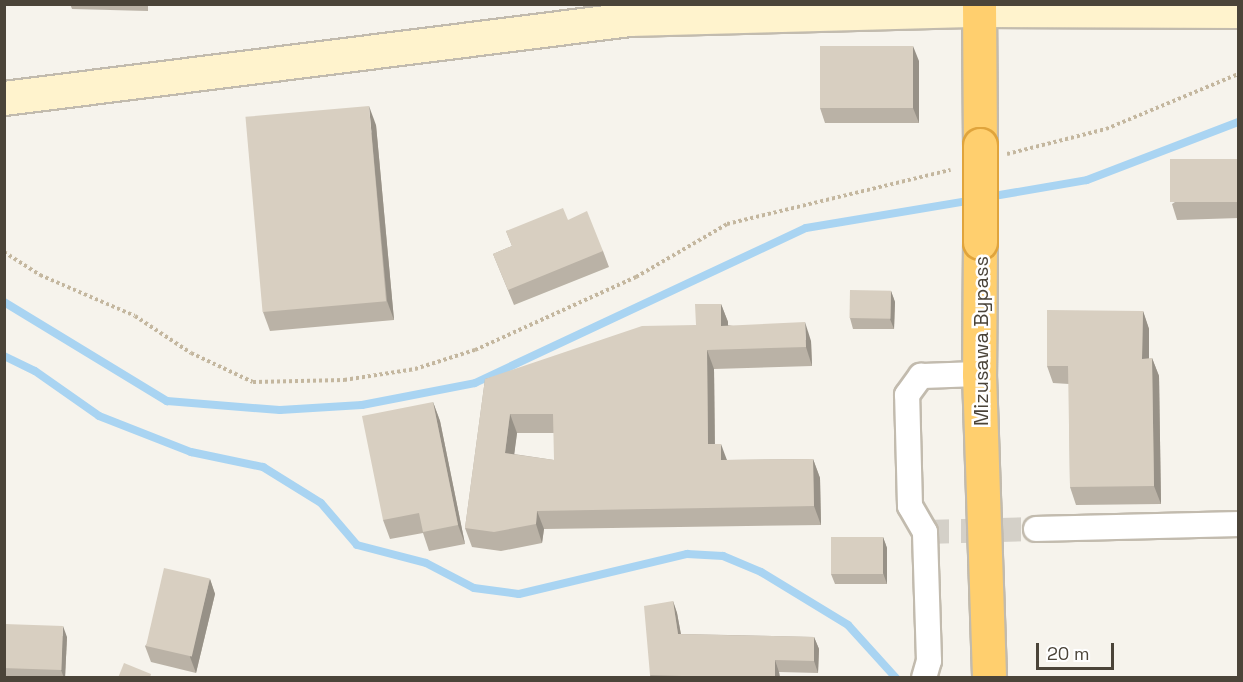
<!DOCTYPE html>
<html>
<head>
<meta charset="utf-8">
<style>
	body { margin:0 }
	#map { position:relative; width:1243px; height:682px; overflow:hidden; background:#f6f3ec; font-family:"Space Grotesk",sans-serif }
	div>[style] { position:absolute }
	.stream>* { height:8px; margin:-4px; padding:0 4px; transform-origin:4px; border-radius:4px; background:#a9d4f2 }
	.street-tunnel>* { height:24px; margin-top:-12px; transform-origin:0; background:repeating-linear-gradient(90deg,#d4d0c8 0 24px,transparent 0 36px) }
	.path>* { height:4px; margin-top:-2px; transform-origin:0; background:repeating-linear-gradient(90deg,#c4b79f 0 3px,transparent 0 6px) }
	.roads { filter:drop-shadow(2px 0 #c2bbae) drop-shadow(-2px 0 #c2bbae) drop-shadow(0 2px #c2bbae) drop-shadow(0 -2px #c2bbae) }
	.street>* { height:24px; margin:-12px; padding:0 12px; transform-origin:12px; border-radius:12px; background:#fff }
	.secondary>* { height:33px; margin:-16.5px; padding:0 16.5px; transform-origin:16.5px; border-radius:16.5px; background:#fff3cd }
	.highway>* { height:33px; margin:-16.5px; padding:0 16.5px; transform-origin:16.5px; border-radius:16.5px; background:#ffcf6e }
	.bridges { filter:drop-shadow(2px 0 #e0a43c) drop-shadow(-2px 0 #e0a43c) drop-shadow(0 2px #e0a43c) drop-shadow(0 -2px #e0a43c) }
	.highway-bridge>* { height:33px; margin:-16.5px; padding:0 16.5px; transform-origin:16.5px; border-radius:16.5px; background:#ffcf6e }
	.wall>* { inset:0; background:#bab2a6 }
	.shaded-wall>* { inset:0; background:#979187 }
	.building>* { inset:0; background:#d8cfc1; transform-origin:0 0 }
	span { translate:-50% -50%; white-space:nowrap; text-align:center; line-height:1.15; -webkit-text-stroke:5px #fff; paint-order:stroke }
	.street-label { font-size:20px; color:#4b4439 }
	.frame { position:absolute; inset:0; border:6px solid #4b4439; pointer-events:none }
	.scale { position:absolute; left:1036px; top:643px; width:78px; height:27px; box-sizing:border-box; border:3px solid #4b4439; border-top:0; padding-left:8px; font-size:18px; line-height:21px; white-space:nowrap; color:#4b4439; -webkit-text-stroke:4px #fff; paint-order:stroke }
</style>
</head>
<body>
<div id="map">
	<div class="stream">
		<i style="left:988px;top:197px;width:100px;rotate:-9.7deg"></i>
		<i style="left:1087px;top:180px;width:162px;rotate:-21deg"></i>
		<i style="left:4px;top:302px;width:191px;rotate:31.3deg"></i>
		<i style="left:167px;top:401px;width:113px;rotate:4.6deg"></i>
		<i style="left:280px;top:410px;width:82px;rotate:-3.5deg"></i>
		<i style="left:362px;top:405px;width:115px;rotate:-11deg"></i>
		<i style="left:475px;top:383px;width:365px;rotate:-25.1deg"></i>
		<i style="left:806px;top:228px;width:169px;rotate:-9.5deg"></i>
		<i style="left:4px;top:356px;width:34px;rotate:26deg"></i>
		<i style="left:35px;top:371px;width:78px;rotate:35.1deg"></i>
		<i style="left:99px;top:416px;width:99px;rotate:21.4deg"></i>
		<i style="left:191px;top:452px;width:74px;rotate:11.8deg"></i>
		<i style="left:263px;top:467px;width:68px;rotate:31.8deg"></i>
		<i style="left:321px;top:503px;width:55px;rotate:49.4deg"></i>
		<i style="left:357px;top:545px;width:71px;rotate:14.6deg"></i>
		<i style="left:426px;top:563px;width:54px;rotate:27.5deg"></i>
		<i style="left:474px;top:588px;width:45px;rotate:7.6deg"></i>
		<i style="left:519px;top:594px;width:173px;rotate:-13.4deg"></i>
		<i style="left:687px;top:554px;width:36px;rotate:3deg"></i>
		<i style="left:723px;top:556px;width:41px;rotate:22.8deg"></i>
		<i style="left:761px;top:572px;width:102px;rotate:31.3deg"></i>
		<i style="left:848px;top:625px;width:72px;rotate:47.8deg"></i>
	</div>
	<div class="street-tunnel">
		<i style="left:925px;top:532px;width:111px;rotate:-1.5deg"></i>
	</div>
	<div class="path">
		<i style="left:1007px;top:154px;width:102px;rotate:-14.2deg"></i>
		<i style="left:1106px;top:129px;width:143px;rotate:-22.6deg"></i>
		<i style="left:4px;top:252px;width:43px;rotate:32.6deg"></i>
		<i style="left:40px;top:275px;width:103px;rotate:23.3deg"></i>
		<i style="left:135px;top:316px;width:67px;rotate:33.5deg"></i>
		<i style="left:191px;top:353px;width:68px;rotate:25.1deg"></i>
		<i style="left:253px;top:382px;width:91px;rotate:-1.3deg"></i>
		<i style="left:344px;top:380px;width:72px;rotate:-8.8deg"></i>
		<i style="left:415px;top:369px;width:63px;rotate:-17.6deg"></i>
		<i style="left:475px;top:350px;width:177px;rotate:-24.4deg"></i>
		<i style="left:636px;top:277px;width:105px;rotate:-30.2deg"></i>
		<i style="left:727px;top:224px;width:230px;rotate:-13.6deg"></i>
	</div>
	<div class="roads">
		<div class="street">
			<i style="left:1036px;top:529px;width:202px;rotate:-1.4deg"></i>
			<i style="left:924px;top:678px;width:18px;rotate:-74deg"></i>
			<i style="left:929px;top:661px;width:129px;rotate:-91.8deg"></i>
			<i style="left:925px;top:532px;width:30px;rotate:-120deg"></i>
			<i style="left:910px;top:506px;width:111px;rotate:-91.5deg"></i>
			<i style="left:907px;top:395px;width:24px;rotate:-54deg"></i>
			<i style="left:921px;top:376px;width:58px;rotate:-2deg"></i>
		</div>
		<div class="secondary">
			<i style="left:4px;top:98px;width:630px;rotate:-7.2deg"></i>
			<i style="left:629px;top:19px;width:351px;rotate:-1.5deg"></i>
			<i style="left:980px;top:10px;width:258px;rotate:0.2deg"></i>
		</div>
		<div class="highway">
			<i style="left:979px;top:4px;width:141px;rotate:89.6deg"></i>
			<i style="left:980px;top:242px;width:132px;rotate:90.4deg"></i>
			<i style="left:979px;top:374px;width:304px;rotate:88.1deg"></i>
		</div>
	</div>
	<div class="bridges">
		<div class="highway-bridge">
			<i style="left:980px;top:145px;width:97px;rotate:90deg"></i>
		</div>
	</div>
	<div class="wall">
		<i style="clip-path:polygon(70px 4px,148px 4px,148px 11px,72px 9px)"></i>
		<i style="clip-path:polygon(919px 61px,919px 123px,825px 123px,820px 108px)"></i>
		<i style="clip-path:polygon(376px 125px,394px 320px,270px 331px,263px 312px)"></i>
		<i style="clip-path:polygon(1239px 159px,1239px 218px,1177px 220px,1172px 204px)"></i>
		<i style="clip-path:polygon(568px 220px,603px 251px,609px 267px,514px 305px,493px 254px,512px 246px,506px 231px)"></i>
		<i style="clip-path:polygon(891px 291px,895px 302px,894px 329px,853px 329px,850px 318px)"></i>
		<i style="clip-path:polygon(evenodd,721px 304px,728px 322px,728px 325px,811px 341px,812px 366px,714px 369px,715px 444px,727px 460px,813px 459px,820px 478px,821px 525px,544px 529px,542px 543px,501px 551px,472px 547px,465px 528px,485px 379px,696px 325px,721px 304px,517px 433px,554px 433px,554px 460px,514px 454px,517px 433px)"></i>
		<i style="clip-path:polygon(1143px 311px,1149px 329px,1149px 359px,1152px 358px,1159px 376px,1161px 504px,1076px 505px,1070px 487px,1069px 384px,1053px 383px,1047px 366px)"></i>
		<i style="clip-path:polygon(433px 402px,440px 421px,465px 544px,429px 551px,423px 533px,390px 539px,383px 520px)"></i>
		<i style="clip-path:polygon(883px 537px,887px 548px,887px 584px,835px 584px,831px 574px)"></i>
		<i style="clip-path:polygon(210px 579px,215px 594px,196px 673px,151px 662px,145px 646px)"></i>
		<i style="clip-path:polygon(673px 601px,677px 613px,681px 634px,814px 637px,819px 649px,818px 673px,779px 672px,780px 678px,651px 678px,650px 675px)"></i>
		<i style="clip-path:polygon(4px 624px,67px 637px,65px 678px,4px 678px)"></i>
	</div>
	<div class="shaded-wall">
		<i style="clip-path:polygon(913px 46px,919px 61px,919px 123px,913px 108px)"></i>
		<i style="clip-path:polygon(369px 106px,376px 125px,394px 320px,387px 301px)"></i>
		<i style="clip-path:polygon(891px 291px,895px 302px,894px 329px,890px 319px)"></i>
		<i style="clip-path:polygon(721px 304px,728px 322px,728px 344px,721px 326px)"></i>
		<i style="clip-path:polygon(1143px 311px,1149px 329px,1149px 377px,1142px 359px)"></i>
		<i style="clip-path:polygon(805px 322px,811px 341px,812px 366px,806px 347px)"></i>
		<i style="clip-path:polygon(707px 350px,714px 369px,715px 463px,708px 444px)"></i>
		<i style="clip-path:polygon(1152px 358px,1159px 376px,1161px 504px,1154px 486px)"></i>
		<i style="clip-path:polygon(433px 402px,440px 421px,465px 544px,458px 525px)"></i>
		<i style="clip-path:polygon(510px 414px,517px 433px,512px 472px,505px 453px)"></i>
		<i style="clip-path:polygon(721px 444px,728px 463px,721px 460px)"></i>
		<i style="clip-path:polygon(813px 459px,820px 478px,821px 525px,814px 506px)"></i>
		<i style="clip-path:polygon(537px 511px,544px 529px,542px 543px,536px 524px)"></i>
		<i style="clip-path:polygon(883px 537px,887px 548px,887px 584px,883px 573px)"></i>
		<i style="clip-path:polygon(210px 579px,215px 594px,196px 673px,190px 657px)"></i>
		<i style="clip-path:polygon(673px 601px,677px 613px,683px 646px,678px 634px)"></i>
		<i style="clip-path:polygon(63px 626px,67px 637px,65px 678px,64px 678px,61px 670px)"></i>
		<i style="clip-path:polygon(814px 637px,819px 649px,818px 673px,814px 661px)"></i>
		<i style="clip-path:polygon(775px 660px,779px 672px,780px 678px,775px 678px)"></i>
	</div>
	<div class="building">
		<i style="left:820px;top:46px;width:93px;height:62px"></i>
		<i style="left:369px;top:106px;width:196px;height:124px;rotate:85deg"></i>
		<i style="left:1239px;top:159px;width:43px;height:69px;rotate:90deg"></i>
		<i style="clip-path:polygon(563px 208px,568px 220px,587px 211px,603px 251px,508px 290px,493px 254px,512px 246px,506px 231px)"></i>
		<i style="left:850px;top:290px;width:41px;height:28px;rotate:1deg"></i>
		<i style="clip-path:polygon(evenodd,695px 304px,721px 304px,721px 326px,805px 322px,806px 347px,707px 350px,708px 444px,721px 444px,721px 460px,813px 459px,814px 506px,537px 511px,536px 524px,494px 532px,465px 528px,485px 379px,642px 326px,696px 325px,695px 304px,510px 414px,553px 414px,554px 460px,505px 453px,510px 414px)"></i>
		<i style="clip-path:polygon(1047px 310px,1143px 311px,1142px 359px,1152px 358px,1154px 486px,1070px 487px,1068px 366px,1047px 366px)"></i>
		<i style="clip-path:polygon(433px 402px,458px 525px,423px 532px,419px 513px,383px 520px,362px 416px)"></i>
		<i style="left:831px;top:537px;width:52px;height:37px"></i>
		<i style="left:164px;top:568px;width:47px;height:80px;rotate:13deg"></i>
		<i style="clip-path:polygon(673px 601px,678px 634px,814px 637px,814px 661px,775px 660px,775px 678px,682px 678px,682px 676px,650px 675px,644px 606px)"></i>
		<i style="left:4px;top:624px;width:59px;height:44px;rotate:2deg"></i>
		<i style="clip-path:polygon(124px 663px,151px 674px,150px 678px,118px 678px)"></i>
	</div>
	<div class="street-label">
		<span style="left:981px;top:341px;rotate:-90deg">Mizusawa Bypass</span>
	</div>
	<div class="frame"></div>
	<div class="scale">20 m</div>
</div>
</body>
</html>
